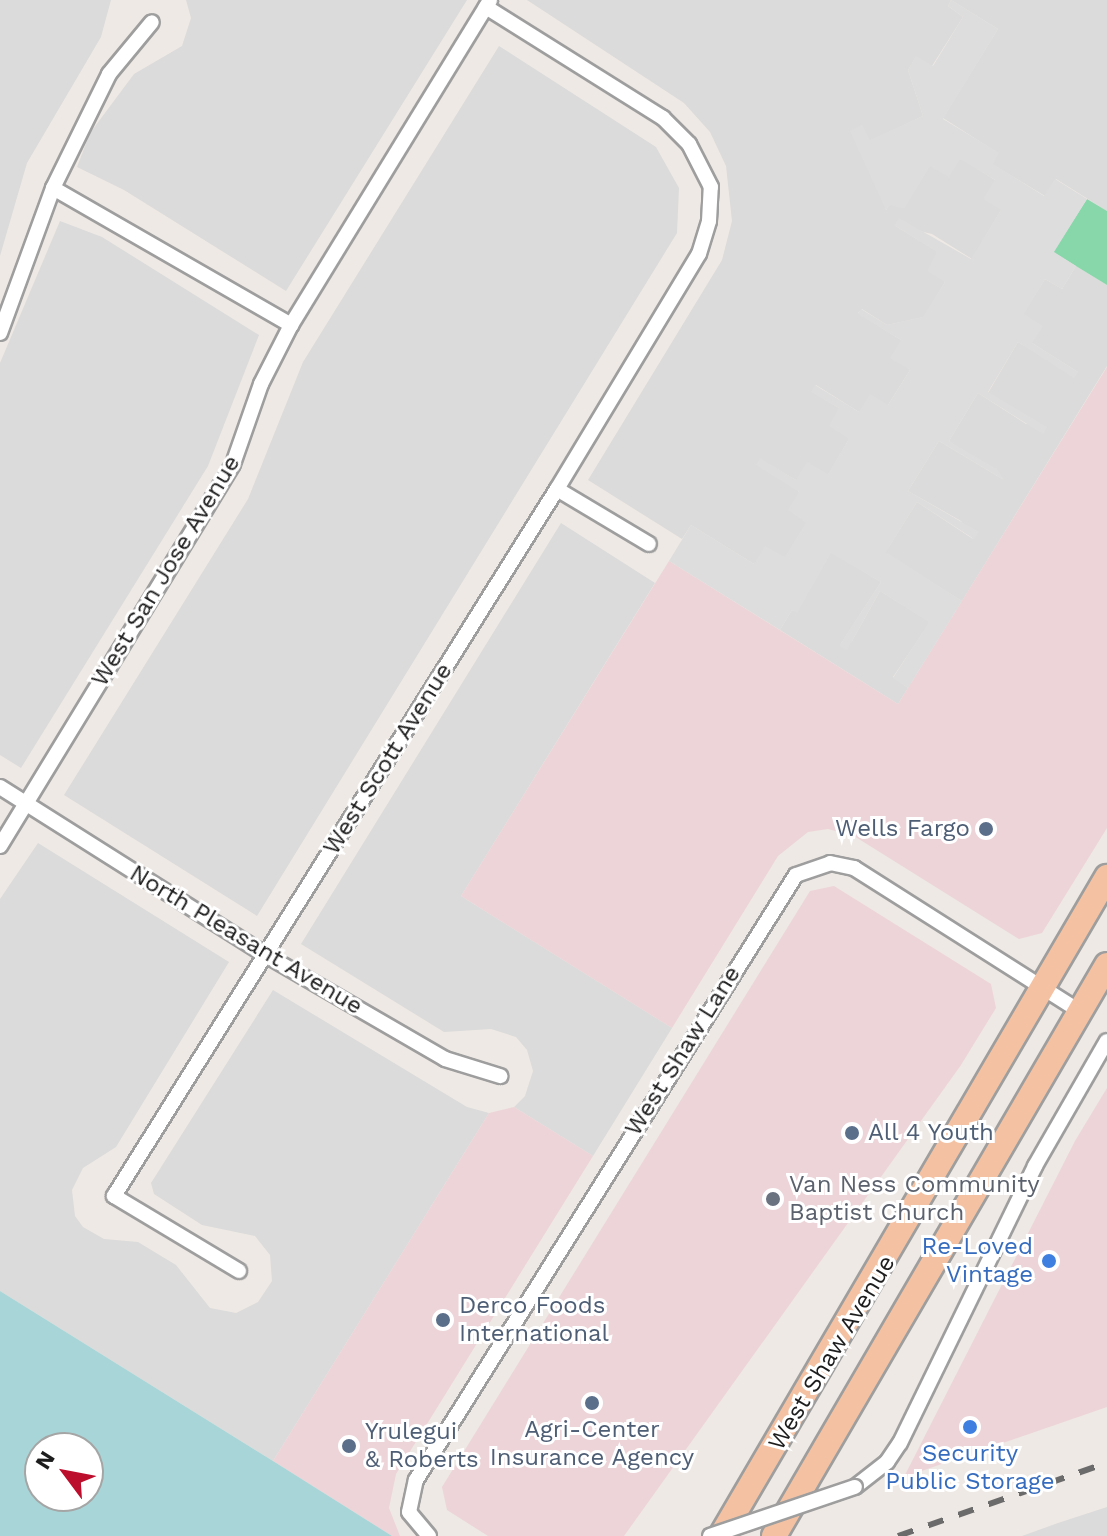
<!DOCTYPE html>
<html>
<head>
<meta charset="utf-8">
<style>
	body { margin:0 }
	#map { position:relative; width:1107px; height:1536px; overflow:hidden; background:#eee9e4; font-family:"Work Sans",sans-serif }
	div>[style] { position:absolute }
	.residential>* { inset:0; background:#dbdbdb }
	.commercial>* { inset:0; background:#edd4d8 }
	.pitch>* { inset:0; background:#88d7aa }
	.parking>* { inset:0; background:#ddd }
	.water>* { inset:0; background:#a8d6d8 }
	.roads { filter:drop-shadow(2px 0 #9e9e9e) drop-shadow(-2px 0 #9e9e9e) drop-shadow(0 2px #9e9e9e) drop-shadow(0 -2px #9e9e9e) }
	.minor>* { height:14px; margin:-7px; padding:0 7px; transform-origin:7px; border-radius:7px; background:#fff }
	.primary>* { height:24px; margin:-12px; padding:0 12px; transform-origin:12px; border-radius:12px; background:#f4c2a3 }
	.rail>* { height:6px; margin-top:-3px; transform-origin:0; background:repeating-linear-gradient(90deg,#6b6b6b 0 16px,transparent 0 32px) }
	.bridges { filter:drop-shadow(2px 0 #9e9e9e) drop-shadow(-2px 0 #9e9e9e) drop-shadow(0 2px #9e9e9e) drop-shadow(0 -2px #9e9e9e) }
	.minor-bridge>* { height:14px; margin:-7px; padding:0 7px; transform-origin:7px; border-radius:7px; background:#fff }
	.dots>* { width:22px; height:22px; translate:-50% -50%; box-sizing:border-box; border:4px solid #fff; border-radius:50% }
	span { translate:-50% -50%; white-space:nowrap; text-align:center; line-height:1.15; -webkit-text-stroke:6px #fff; paint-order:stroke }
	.street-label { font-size:24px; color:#1d1d1d }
	.service-label { font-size:24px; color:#4e5e75 }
	.right { translate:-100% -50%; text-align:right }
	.left { translate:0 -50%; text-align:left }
	.worship-label { font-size:24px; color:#5b616d }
	.shop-label { font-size:24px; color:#366cbe }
	.north { position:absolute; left:24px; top:1432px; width:80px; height:80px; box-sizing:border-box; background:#fff; border:2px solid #a5a5a5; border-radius:50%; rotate:302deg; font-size:22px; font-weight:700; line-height:32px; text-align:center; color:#1d1d1d }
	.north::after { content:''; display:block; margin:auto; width:28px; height:36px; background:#bc0f2e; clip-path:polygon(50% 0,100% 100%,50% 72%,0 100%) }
</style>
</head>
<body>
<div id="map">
	<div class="residential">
		<i style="clip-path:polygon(0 0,111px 0,101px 37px,27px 163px,0 256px)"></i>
		<i style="clip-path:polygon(186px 0,467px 0,286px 291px,124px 190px,77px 167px,90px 133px,134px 74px,182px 46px,191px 18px)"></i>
		<i style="clip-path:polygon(527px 0,1107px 0,1107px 211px,1056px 179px,1045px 196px,992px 164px,998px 153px,943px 118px,998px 29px,951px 0,948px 6px,963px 17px,932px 66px,916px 57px,908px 70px,923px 116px,870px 141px,886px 210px,890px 204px,904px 208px,930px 165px,960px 158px,995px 180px,1001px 210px,972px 259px,932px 234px,894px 225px,938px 252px,945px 282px,924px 317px,887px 325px,862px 309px,858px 313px,901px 340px,910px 370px,888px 405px,859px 412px,816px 385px,812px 392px,839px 408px,849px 439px,828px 475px,796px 480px,760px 459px,799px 492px,807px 522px,785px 558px,754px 564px,691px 525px,682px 539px,588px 480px,722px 260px,732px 221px,726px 166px,710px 132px,684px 103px)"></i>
		<i style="clip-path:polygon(499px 46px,656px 147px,679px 188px,677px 233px,257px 916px,64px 795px,248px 499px,303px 362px)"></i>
		<i style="clip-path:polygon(60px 221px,102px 237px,259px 335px,208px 466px,21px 768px,0 755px,0 363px)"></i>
		<i style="clip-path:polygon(1076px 266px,1107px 285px,1107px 366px,962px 601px,885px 553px,917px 502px,973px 539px,961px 521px,908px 491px,939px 441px,1004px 480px,949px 441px,978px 393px,1026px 424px,1042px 425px,988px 393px,1018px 342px,1072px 374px,1078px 372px,1032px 343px,1023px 314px,1045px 279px,1062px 289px)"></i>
		<i style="clip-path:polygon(561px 523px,655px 583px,461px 896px,672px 1028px,593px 1156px,514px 1107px,525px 1096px,533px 1071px,527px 1050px,516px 1037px,491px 1029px,444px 1032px,301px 944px)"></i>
		<i style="clip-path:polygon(831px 552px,881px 582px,840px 645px,852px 641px,880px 591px,930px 622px,893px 677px,908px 688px,898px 704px,780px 630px,792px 610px,797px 612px)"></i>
		<i style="clip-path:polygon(38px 843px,229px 962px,116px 1147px,83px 1168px,72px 1190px,75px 1216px,83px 1227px,104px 1239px,138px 1242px,176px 1265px,210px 1308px,236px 1313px,258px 1302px,272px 1281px,270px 1255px,255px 1236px,202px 1225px,154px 1194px,151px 1183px,273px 990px,467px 1107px,489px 1113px,273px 1461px,0 1291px,0 899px)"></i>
		<i style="clip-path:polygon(1107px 1507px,1107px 1536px,1022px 1536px,1058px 1523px)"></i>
	</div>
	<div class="commercial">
		<i style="clip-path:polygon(1107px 367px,1107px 828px,1042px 933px,1019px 939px,854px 836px,828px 829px,808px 832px,778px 856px,672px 1028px,461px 896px,669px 561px,898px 704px)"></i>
		<i style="clip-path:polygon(834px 886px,991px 984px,996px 1008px,961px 1065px,624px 1536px,488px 1536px,447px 1510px,442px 1487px,810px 891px)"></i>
		<i style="clip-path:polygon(1107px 1088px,1107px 1407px,904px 1477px,1075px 1141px)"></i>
		<i style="clip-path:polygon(514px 1107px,593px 1156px,396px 1474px,389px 1508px,400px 1536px,392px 1536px,273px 1461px,489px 1113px)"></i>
	</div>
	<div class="pitch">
		<i style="clip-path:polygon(1087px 199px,1107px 211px,1107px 285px,1053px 252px)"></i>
	</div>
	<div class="parking">
		<i style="clip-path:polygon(951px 0,998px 29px,943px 119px,999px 153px,993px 164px,1044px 196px,1055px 179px,1087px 199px,1054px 252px,1076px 266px,1062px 289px,1045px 279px,1024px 314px,1043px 326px,1032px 343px,1078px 372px,1074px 378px,1018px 342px,988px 392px,1047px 427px,1043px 434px,978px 393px,949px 441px,997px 469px,1004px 480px,939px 441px,908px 491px,979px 532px,974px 539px,917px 502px,886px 552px,962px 601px,908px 688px,893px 678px,929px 622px,880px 591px,847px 650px,839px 646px,881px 582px,831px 553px,797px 613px,792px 610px,780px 630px,669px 561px,691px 525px,754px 564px,765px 546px,785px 557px,806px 523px,788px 510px,799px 492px,756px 465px,760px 458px,796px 480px,807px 462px,828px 474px,849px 439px,829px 426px,839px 408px,811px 392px,815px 385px,859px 412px,870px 394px,888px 405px,910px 370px,890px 358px,901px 340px,858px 314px,861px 309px,887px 325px,923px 317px,945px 282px,927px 271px,937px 252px,894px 225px,899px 218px,971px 259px,1001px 210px,983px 199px,995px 180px,960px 159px,949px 177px,930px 166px,904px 209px,890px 205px,886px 210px,850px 131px,862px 125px,870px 140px,923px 116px,908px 70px,916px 56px,933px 66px,963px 17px,948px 6px)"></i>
	</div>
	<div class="water">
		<i style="clip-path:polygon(evenodd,0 1291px,273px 1461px,392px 1536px,0 1536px,0 1291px,40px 1448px,88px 1448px,88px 1496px,40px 1496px,40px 1448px)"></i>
	</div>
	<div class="roads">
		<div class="minor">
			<i style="left:53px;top:188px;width:275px;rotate:29.9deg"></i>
			<i style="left:0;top:333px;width:154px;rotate:-69.9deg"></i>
			<i style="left:53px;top:188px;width:127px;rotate:-63.8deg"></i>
			<i style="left:109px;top:74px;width:67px;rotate:-50.4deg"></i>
			<i style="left:557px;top:489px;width:107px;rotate:30.9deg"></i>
			<i style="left:0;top:787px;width:312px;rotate:32.3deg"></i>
			<i style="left:264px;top:954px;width:209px;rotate:30.1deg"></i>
			<i style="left:445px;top:1059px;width:58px;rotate:17.2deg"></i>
			<i style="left:0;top:846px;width:447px;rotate:-58.6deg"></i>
			<i style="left:233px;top:464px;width:85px;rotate:-70.7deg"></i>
			<i style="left:261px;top:384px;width:66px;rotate:-63deg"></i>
			<i style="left:291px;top:325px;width:381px;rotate:-58.5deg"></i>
			<i style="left:239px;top:1271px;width:146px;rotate:-149deg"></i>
			<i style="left:114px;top:1196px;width:834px;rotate:-57.93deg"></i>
			<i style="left:557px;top:489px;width:275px;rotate:-58.9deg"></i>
			<i style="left:699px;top:254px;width:34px;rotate:-73deg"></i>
			<i style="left:709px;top:221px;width:34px;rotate:-87deg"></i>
			<i style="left:711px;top:187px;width:48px;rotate:-117.1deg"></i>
			<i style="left:689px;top:144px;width:37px;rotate:-135deg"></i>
			<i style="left:663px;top:118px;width:209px;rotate:-147.9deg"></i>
			<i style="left:855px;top:1487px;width:41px;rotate:-38deg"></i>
			<i style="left:887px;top:1462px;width:23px;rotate:-56deg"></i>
			<i style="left:900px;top:1443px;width:308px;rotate:-64deg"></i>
			<i style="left:1035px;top:1166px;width:144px;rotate:-60.1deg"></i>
			<i style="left:429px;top:1536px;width:31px;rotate:-130deg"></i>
			<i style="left:409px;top:1512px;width:33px;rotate:-78deg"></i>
			<i style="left:416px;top:1480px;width:714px;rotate:-57.87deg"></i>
			<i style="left:796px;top:875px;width:36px;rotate:-19deg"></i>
			<i style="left:830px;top:863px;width:25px;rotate:12deg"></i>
			<i style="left:854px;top:868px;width:267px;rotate:32.4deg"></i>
		</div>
		<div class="primary">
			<i style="left:721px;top:1536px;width:764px;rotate:-59.64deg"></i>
			<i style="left:774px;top:1536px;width:661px;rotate:-59.75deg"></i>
		</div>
	</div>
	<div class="rail">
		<i style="left:898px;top:1536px;width:221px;rotate:-19.3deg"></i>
	</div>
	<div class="bridges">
		<div class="minor-bridge">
			<i style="left:710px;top:1536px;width:153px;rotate:-18.7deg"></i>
		</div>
	</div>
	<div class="dots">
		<i style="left:986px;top:829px;background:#5c6f8a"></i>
		<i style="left:852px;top:1133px;background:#5c6f8a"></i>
		<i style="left:773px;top:1199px;background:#6b7280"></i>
		<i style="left:1049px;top:1261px;background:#3f7fe0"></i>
		<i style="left:443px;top:1320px;background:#5c6f8a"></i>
		<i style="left:592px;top:1403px;background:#5c6f8a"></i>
		<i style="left:970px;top:1427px;background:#3f7fe0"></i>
		<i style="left:349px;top:1446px;background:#5c6f8a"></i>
	</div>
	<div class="street-label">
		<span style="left:166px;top:571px;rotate:-59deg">West San Jose Avenue</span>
		<span style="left:388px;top:759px;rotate:-58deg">West Scott Avenue</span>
		<span style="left:246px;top:940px;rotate:31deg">North Pleasant Avenue</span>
		<span style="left:683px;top:1051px;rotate:-58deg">West Shaw Lane</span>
		<span style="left:832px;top:1353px;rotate:-59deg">West Shaw Avenue</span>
	</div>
	<div class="service-label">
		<span class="right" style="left:970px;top:829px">Wells Fargo</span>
		<span class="left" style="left:868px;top:1133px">All 4 Youth</span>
		<span class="left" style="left:459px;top:1320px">Derco Foods<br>International</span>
		<span style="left:592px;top:1444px">Agri-Center<br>Insurance Agency</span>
		<span class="left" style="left:365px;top:1446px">Yrulegui<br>&amp; Roberts</span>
	</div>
	<div class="worship-label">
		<span class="left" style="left:789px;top:1199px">Van Ness Community<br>Baptist Church</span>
	</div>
	<div class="shop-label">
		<span class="right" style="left:1033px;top:1261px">Re-Loved<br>Vintage</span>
		<span style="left:970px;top:1468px">Security<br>Public Storage</span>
	</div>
	<div class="north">N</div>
</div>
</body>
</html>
